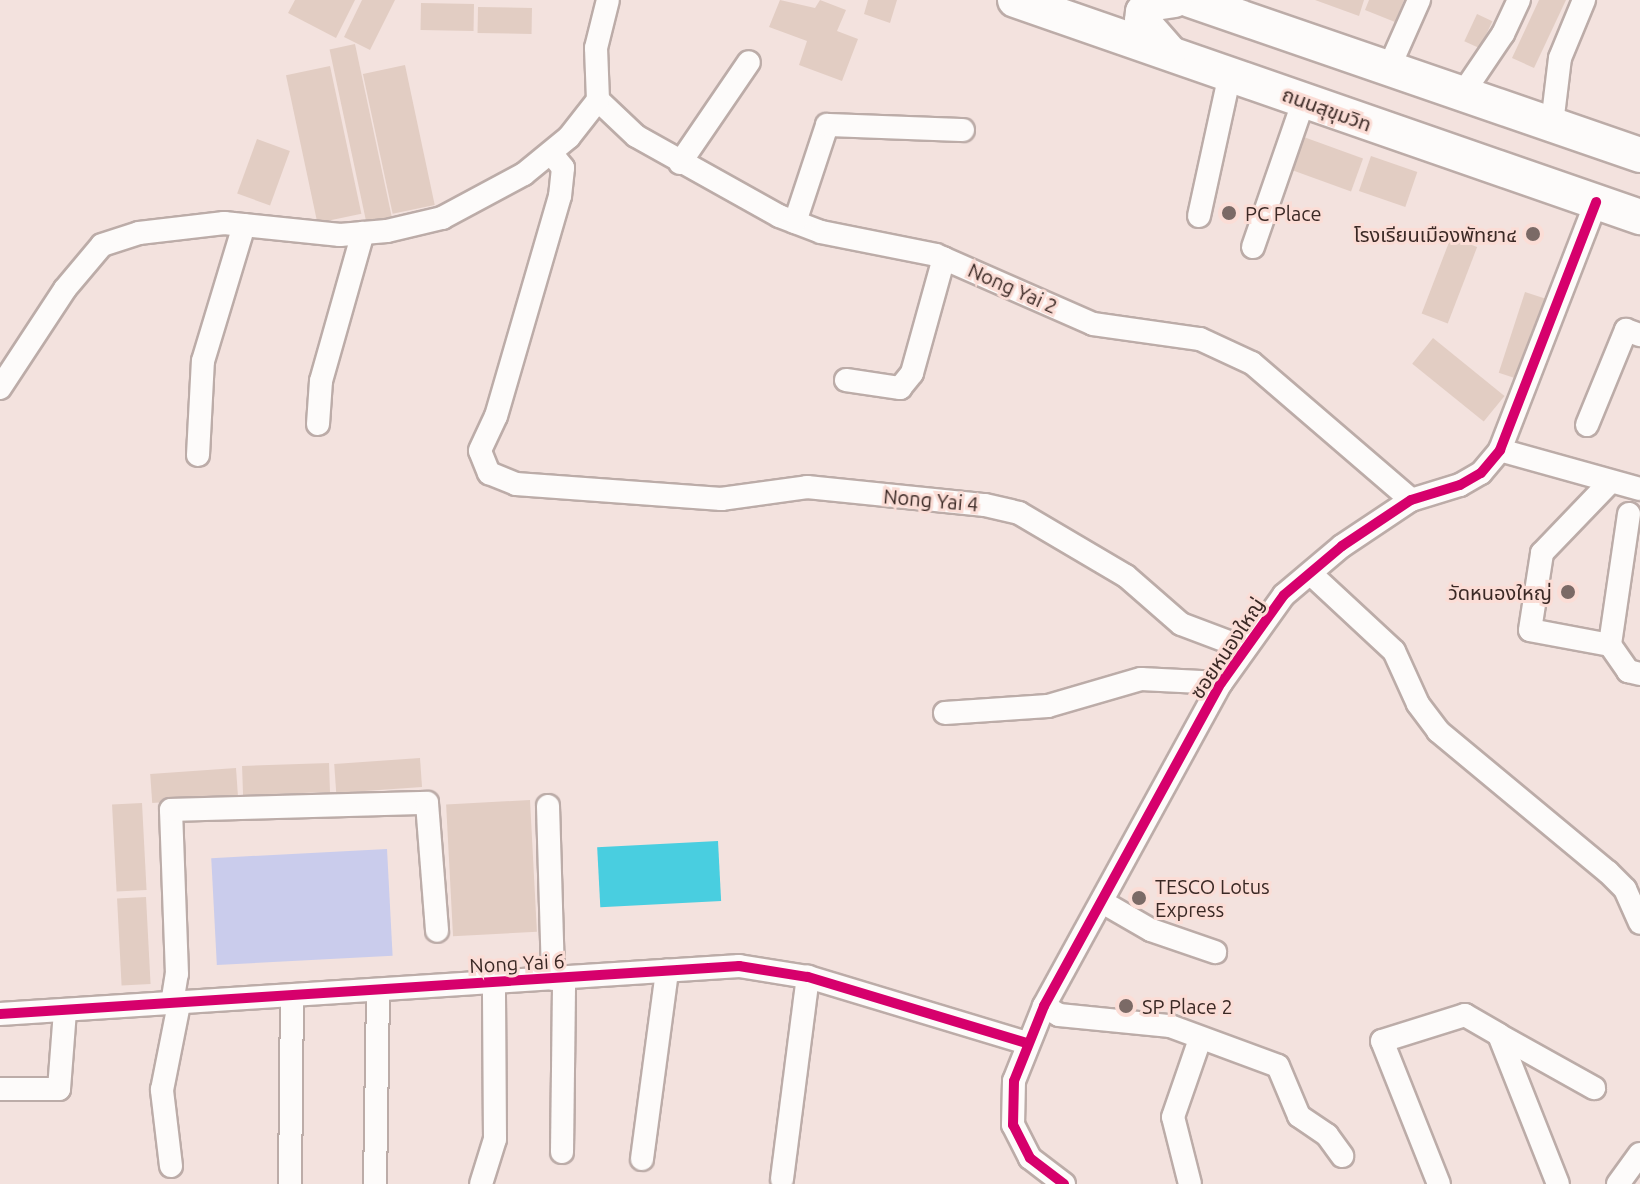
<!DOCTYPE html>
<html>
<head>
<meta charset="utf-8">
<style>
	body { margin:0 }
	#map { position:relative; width:1640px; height:1184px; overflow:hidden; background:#f3e2de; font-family:Ubuntu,"Noto Sans Thai",sans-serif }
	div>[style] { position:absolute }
	.green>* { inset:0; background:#caccec; transform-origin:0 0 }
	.water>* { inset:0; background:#49cee0; transform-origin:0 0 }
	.building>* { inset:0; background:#e2cdc3; transform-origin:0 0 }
	.roads { filter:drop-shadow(2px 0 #bcaca8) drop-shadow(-2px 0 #bcaca8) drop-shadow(0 2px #bcaca8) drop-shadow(0 -2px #bcaca8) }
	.minor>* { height:22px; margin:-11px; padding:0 11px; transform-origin:11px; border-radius:11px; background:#fdfbfa }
	.highway>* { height:34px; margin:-17px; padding:0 17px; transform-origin:17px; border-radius:17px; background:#fdfbfa }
	.cycleway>* { height:10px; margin:-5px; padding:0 5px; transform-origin:5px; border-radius:5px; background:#d6006c }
	.dots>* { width:22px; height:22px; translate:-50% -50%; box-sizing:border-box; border:4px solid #fbddd6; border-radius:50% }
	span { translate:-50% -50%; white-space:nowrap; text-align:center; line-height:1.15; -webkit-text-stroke:6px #fbddd6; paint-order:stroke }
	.street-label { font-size:20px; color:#3b2925 }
	.poi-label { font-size:20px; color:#3b2925 }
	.left { translate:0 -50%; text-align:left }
	.right { translate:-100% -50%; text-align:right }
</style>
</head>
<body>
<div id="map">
	<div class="green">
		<i style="left:387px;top:849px;width:107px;height:176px;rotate:87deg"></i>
	</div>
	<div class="water">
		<i style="left:718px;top:841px;width:60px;height:121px;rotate:87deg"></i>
	</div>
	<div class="building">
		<i style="clip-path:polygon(295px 0,355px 0,336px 38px,288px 13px)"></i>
		<i style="clip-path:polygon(362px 0,395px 0,370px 50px,344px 37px)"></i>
		<i style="clip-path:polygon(780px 0,815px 8px,820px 0,846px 10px,837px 31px,858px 39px,842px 81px,799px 65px,807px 41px,769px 27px)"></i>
		<i style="clip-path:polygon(868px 0,897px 0,890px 23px,864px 14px)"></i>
		<i style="clip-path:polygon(1315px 0,1364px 0,1359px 16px)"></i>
		<i style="clip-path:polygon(1369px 0,1404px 0,1395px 22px,1365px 10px)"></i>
		<i style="clip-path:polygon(1539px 0,1566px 0,1534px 68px,1512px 58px)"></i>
		<i style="left:421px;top:3px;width:53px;height:27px;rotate:1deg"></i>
		<i style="left:478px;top:7px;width:54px;height:26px;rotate:1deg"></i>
		<i style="left:1477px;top:14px;width:17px;height:30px;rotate:25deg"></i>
		<i style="left:355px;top:44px;width:178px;height:26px;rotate:78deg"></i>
		<i style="left:405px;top:65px;width:143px;height:43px;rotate:78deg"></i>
		<i style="left:330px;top:66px;width:151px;height:45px;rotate:78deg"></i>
		<i style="left:1301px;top:136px;width:66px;height:35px;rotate:20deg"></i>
		<i style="left:257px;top:139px;width:35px;height:58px;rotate:20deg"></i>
		<i style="left:1371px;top:156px;width:49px;height:37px;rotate:19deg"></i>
		<i style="left:1451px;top:237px;width:28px;height:82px;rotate:21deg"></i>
		<i style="left:1525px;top:292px;width:29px;height:85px;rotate:18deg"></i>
		<i style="left:1433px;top:338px;width:92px;height:33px;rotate:39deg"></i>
		<i style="left:420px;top:758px;width:29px;height:86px;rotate:86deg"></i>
		<i style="left:329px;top:763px;width:29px;height:87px;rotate:88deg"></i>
		<i style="left:236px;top:768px;width:29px;height:86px;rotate:86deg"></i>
		<i style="left:530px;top:800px;width:132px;height:84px;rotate:87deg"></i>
		<i style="left:142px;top:803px;width:87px;height:30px;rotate:87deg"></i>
		<i style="left:146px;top:897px;width:87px;height:29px;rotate:87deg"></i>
	</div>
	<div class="roads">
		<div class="minor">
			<i style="left:1388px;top:70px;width:77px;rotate:-66.1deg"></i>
			<i style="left:1463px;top:93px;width:71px;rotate:-55.9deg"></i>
			<i style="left:1503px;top:34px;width:38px;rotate:-65deg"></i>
			<i style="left:598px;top:100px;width:52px;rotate:43.5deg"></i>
			<i style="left:636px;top:136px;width:164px;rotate:29.2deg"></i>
			<i style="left:779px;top:216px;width:45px;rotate:20.9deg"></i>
			<i style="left:821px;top:232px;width:117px;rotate:11.3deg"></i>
			<i style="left:936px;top:255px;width:171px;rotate:23.7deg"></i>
			<i style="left:1093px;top:324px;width:108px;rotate:8deg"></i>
			<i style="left:1200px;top:339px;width:57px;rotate:24.8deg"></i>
			<i style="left:1252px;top:363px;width:210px;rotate:40.7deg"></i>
			<i style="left:1552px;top:124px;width:66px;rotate:-83.1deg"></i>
			<i style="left:1560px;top:58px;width:63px;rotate:-67.5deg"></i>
			<i style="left:551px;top:153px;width:19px;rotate:51deg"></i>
			<i style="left:563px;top:168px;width:28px;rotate:96deg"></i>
			<i style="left:560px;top:196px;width:229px;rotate:106.2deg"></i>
			<i style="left:496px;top:416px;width:38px;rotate:115deg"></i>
			<i style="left:480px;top:451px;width:24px;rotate:68deg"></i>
			<i style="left:489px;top:473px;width:29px;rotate:22deg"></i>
			<i style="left:516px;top:484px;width:206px;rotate:4.2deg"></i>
			<i style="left:721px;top:499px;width:87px;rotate:-7.9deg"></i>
			<i style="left:807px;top:487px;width:179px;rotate:5.8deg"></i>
			<i style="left:985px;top:505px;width:35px;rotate:13deg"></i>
			<i style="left:1019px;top:513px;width:124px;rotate:30.5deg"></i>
			<i style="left:1126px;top:576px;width:73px;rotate:41.1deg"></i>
			<i style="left:1181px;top:624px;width:68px;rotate:20.6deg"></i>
			<i style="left:680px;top:163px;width:122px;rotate:-55.7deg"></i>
			<i style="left:1199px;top:216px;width:145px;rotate:-77.7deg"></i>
			<i style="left:795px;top:222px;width:102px;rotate:-71.7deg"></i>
			<i style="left:827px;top:125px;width:136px;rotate:2.1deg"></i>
			<i style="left:1253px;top:247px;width:156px;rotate:-70.9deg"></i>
			<i style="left:846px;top:380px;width:55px;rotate:8.4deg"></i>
			<i style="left:900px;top:388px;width:19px;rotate:-51deg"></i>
			<i style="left:912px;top:373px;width:119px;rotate:-74.5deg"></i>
			<i style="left:0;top:388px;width:118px;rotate:-56.7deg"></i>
			<i style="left:65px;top:289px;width:57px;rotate:-49.9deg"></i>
			<i style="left:102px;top:245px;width:39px;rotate:-18deg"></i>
			<i style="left:139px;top:233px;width:86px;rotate:-6.7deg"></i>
			<i style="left:224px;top:223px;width:117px;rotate:5.9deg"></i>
			<i style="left:340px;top:235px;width:47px;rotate:-4.9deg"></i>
			<i style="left:387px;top:231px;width:57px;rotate:-13.3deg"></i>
			<i style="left:442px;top:218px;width:93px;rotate:-28.2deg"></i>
			<i style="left:524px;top:174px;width:58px;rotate:-39.4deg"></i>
			<i style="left:569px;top:137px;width:47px;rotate:-51.9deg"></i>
			<i style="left:598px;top:100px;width:52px;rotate:-92.2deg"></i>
			<i style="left:596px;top:48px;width:49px;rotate:-76deg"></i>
			<i style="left:318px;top:424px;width:43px;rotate:-86deg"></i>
			<i style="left:321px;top:381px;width:154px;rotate:-74.2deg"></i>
			<i style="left:1587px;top:425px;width:103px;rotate:-67.7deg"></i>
			<i style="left:1626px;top:330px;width:15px;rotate:20deg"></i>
			<i style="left:1500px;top:450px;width:145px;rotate:15.6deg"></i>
			<i style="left:198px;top:455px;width:94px;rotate:-87deg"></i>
			<i style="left:203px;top:361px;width:142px;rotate:-73.2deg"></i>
			<i style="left:1629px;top:514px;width:132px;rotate:98.3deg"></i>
			<i style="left:1610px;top:645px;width:32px;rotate:55deg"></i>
			<i style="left:1628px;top:671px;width:12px;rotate:14deg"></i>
			<i style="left:1311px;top:574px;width:113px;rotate:42.9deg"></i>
			<i style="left:1394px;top:651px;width:58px;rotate:65.6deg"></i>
			<i style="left:1418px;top:704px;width:34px;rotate:53deg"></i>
			<i style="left:1438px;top:731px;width:221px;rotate:39.7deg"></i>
			<i style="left:1608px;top:872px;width:24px;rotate:45deg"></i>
			<i style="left:1625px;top:889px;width:37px;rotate:66deg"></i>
			<i style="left:1610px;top:645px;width:81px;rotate:-169.4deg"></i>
			<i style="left:1530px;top:630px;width:78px;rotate:-81.1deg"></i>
			<i style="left:1542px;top:553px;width:98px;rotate:-46.2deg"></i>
			<i style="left:945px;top:713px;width:103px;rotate:-3.9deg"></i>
			<i style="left:1048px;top:706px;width:97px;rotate:-16.2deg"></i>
			<i style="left:1141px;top:679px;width:80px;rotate:2.9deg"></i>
			<i style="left:548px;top:806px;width:173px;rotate:88.3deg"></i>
			<i style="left:1104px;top:903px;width:54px;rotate:29.9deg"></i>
			<i style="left:1151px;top:930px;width:68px;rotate:19deg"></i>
			<i style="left:172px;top:1004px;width:30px;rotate:-81deg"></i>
			<i style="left:177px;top:974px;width:164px;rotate:-92.1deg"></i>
			<i style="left:171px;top:810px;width:256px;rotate:-1.6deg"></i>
			<i style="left:427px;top:803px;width:128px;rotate:85.5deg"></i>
			<i style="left:1044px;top:1006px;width:17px;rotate:31deg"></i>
			<i style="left:1059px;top:1015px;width:112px;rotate:5.7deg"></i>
			<i style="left:1170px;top:1026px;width:115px;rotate:20.3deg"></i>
			<i style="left:1278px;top:1066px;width:54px;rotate:67.2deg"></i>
			<i style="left:1299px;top:1116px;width:34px;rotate:34deg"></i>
			<i style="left:1327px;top:1135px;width:26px;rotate:54deg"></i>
			<i style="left:0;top:1014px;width:741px;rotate:-3.72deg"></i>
			<i style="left:739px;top:966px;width:70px;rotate:9.1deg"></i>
			<i style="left:808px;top:977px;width:228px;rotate:16.8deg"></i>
			<i style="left:1499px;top:1035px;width:109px;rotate:29.2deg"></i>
			<i style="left:0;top:1089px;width:59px"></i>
			<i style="left:59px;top:1089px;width:78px;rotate:-85.6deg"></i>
			<i style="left:562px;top:1152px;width:173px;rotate:-89.3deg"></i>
			<i style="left:642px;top:1159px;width:190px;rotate:-82.4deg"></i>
			<i style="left:171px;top:1166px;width:77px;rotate:-96.8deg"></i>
			<i style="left:162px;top:1090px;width:88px;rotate:-78.8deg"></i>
			<i style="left:782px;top:1179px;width:204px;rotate:-82.7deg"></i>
			<i style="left:290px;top:1184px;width:187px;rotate:-89.4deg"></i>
			<i style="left:375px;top:1184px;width:193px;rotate:-89.1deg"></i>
			<i style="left:481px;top:1184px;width:47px;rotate:-72.7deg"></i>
			<i style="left:495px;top:1139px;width:157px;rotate:-90.4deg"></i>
			<i style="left:1064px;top:1184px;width:43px;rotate:-142.6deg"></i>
			<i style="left:1030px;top:1158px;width:37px;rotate:-117deg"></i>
			<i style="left:1013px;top:1125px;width:44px;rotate:-88.7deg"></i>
			<i style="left:1014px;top:1081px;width:81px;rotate:-68.2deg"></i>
			<i style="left:1044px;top:1006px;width:368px;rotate:-61.3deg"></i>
			<i style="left:1221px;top:683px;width:108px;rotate:-54.4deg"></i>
			<i style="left:1284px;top:595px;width:76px;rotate:-40.2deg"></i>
			<i style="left:1342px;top:546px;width:83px;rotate:-33.7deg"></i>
			<i style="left:1411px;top:500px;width:51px;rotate:-17deg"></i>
			<i style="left:1460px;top:485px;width:24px;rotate:-30deg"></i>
			<i style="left:1481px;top:473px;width:30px;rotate:-50deg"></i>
			<i style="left:1500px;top:450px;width:266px;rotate:-68.8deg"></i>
			<i style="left:1190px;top:1184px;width:69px;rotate:-104.2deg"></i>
			<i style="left:1173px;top:1117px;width:83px;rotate:-70.9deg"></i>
			<i style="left:1439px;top:1184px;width:154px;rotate:-111.7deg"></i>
			<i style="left:1382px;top:1041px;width:87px;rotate:-17.4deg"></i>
			<i style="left:1465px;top:1015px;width:39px;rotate:30deg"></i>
			<i style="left:1499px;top:1035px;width:160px;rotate:68.4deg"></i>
			<i style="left:1618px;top:1184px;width:37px;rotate:-54deg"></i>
		</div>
		<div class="highway">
			<i style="left:1015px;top:0;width:662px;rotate:19.15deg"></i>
			<i style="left:1190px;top:0;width:476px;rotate:19deg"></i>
			<i style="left:1169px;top:52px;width:41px;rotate:-131.1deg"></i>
			<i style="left:1142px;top:21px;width:9px;rotate:-84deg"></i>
			<i style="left:1143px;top:12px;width:15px;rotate:-37deg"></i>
			<i style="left:1155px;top:3px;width:20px;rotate:-9deg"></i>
		</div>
	</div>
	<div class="cycleway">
		<i style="left:0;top:1014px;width:741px;rotate:-3.72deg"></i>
		<i style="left:739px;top:966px;width:70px;rotate:9.1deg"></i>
		<i style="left:808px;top:977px;width:228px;rotate:16.8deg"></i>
		<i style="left:1064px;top:1184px;width:43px;rotate:-142.6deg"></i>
		<i style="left:1030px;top:1158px;width:37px;rotate:-117deg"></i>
		<i style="left:1013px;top:1125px;width:44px;rotate:-88.7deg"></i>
		<i style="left:1014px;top:1081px;width:81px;rotate:-68.2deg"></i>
		<i style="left:1044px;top:1006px;width:368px;rotate:-61.3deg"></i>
		<i style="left:1221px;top:683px;width:108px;rotate:-54.4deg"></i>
		<i style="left:1284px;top:595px;width:76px;rotate:-40.2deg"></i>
		<i style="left:1342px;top:546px;width:83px;rotate:-33.7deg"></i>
		<i style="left:1411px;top:500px;width:51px;rotate:-17deg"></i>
		<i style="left:1460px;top:485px;width:24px;rotate:-30deg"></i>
		<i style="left:1481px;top:473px;width:30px;rotate:-50deg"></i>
		<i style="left:1500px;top:450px;width:266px;rotate:-68.8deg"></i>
	</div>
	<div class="dots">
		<i style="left:1229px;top:213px;background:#7b6a66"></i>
		<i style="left:1533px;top:234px;background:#7b6a66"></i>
		<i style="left:1568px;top:592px;background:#7b6a66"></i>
		<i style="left:1139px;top:898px;background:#7b6a66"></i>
		<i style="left:1126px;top:1006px;background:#7b6a66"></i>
	</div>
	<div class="street-label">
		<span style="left:1327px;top:109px;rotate:20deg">ถนนสุขุมวิท</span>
		<span style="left:1013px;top:288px;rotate:24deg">Nong Yai 2</span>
		<span style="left:931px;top:500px;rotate:5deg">Nong Yai 4</span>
		<span style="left:1227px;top:648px;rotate:-56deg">ซอยหนองใหญ่</span>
		<span style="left:517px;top:963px;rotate:-3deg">Nong Yai 6</span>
	</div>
	<div class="poi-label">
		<span class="left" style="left:1245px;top:213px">PC Place</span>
		<span class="right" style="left:1517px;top:234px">โรงเรียนเมืองพัทยา๔</span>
		<span class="right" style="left:1552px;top:592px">วัดหนองใหญ่</span>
		<span class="left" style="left:1155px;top:898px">TESCO Lotus<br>Express</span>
		<span class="left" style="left:1142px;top:1006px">SP Place 2</span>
	</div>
</div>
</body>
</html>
